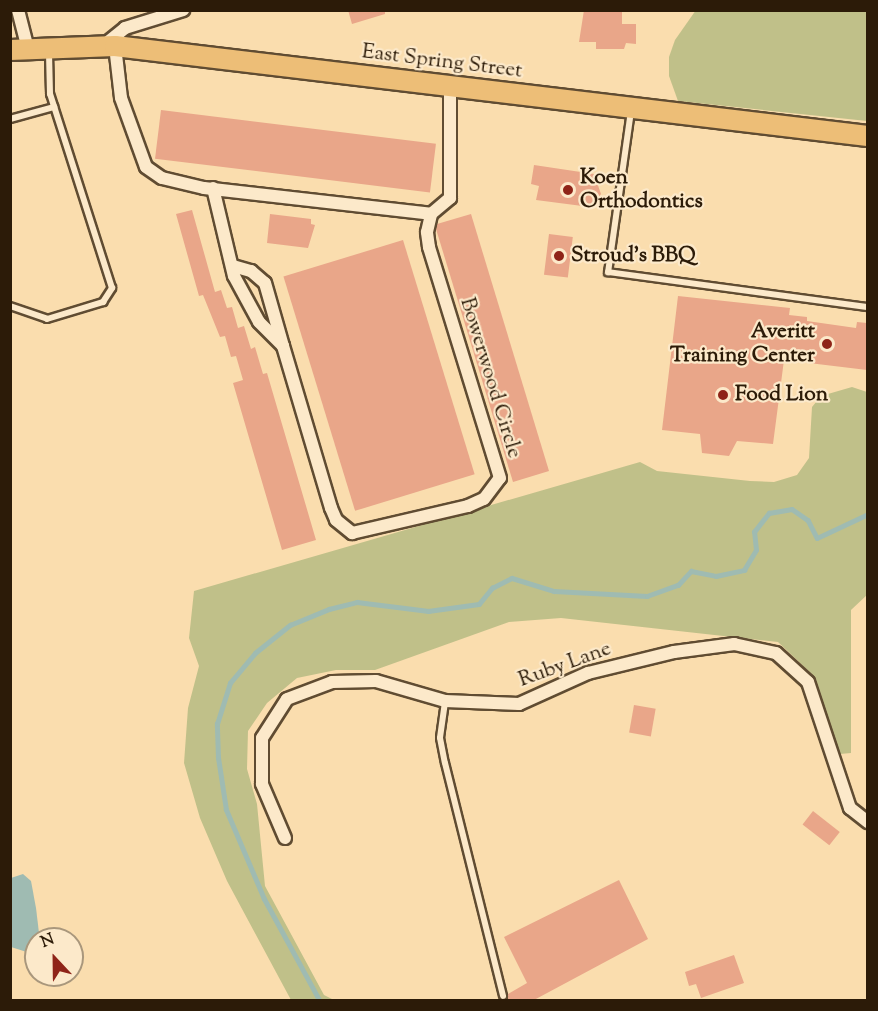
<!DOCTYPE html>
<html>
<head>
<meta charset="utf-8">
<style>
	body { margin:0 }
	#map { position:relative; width:878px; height:1011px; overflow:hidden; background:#faddae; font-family:"Sorts Mill Goudy",serif }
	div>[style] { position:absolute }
	.green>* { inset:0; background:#c0c089 }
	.water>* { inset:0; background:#9fbbb2 }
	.stream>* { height:4.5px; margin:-2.25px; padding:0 2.25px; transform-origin:2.25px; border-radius:2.25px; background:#9fbbb2 }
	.building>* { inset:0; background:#e9a689; transform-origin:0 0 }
	.roads { filter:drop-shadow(2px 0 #604c32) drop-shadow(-2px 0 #604c32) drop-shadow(0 2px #604c32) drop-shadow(0 -2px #604c32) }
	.lane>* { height:6px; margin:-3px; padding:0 3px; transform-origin:3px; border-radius:3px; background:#fce9ca }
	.street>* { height:12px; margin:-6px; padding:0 6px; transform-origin:6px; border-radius:6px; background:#fce9ca }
	.primary>* { height:20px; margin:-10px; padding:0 10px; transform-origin:10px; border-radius:10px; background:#edbe77 }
	.dots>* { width:16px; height:16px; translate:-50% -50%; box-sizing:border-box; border:3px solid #fce9ca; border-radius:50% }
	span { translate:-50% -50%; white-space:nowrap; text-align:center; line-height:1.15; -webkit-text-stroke:4.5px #fce9ca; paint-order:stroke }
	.street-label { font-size:21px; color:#2c1b08 }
	.poi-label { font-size:21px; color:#2c1b08; font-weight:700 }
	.left { translate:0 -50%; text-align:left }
	.right { translate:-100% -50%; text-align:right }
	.frame { position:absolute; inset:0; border:12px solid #2c1b08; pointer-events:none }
	.north { position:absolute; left:24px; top:927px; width:60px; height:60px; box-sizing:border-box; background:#fce9ca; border:2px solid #a9977c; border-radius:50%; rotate:338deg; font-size:16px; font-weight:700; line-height:24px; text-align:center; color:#2c1b08 }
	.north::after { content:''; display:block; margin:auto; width:21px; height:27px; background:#8f2418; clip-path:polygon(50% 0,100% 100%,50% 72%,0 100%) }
</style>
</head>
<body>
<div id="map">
	<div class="green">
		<i style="clip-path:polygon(696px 10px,867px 11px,867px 121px,678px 101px,669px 76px,669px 57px,675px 40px)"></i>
		<i style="clip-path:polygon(852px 387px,867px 392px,868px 594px,851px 610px,851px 753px,840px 754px,814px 676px,778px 642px,561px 618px,509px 622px,375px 670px,336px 670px,297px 678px,267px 703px,248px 731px,247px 769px,257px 804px,265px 886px,324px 995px,334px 1000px,291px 1000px,227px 881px,200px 818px,184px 763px,188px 708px,199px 666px,189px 638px,194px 591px,640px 462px,657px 471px,750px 481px,774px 482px,797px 475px,809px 458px,812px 407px,821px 396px)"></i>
	</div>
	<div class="water">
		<i style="clip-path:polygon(23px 874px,31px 881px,36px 908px,39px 933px,36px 955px,11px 947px,11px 878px)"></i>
	</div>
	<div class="stream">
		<i style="left:319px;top:1000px;width:115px;rotate:-118.6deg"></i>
		<i style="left:264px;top:899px;width:97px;rotate:-113.1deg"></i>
		<i style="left:226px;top:810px;width:53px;rotate:-98.7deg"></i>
		<i style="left:218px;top:758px;width:34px;rotate:-92deg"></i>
		<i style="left:217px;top:724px;width:43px;rotate:-72.4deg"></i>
		<i style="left:230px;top:683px;width:39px;rotate:-50deg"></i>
		<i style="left:255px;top:653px;width:45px;rotate:-38.7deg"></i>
		<i style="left:290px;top:625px;width:42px;rotate:-22.3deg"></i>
		<i style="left:329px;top:609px;width:29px;rotate:-14deg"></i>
		<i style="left:357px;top:602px;width:72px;rotate:7.2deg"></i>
		<i style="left:428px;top:611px;width:51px;rotate:-7.8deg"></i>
		<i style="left:479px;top:604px;width:21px;rotate:-51deg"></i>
		<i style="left:492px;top:588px;width:22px;rotate:-27deg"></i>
		<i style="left:512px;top:578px;width:44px;rotate:17.2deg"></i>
		<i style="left:554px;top:591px;width:93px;rotate:3.1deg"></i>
		<i style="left:647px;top:596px;width:33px;rotate:-20deg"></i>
		<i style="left:678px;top:585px;width:19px;rotate:-47deg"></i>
		<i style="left:691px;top:571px;width:25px;rotate:11deg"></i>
		<i style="left:716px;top:576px;width:29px;rotate:-12deg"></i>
		<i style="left:744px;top:570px;width:23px;rotate:-59deg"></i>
		<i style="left:756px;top:550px;width:18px;rotate:-96deg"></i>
		<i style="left:754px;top:532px;width:24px;rotate:-52deg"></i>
		<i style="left:769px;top:513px;width:23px;rotate:-10deg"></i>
		<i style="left:792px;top:509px;width:19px;rotate:35deg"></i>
		<i style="left:808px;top:520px;width:20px;rotate:63deg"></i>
		<i style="left:817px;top:538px;width:56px;rotate:-25.2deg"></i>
	</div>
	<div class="building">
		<i style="clip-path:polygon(348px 10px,385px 10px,385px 14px,352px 24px)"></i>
		<i style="clip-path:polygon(584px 10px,622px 10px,622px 24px,636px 24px,636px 44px,626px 43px,624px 49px,596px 49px,596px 42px,579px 42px)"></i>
		<i style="left:161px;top:110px;width:277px;height:49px;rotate:7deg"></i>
		<i style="clip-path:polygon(534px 165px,594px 174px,601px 194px,590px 207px,536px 200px,539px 186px,531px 184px)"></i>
		<i style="clip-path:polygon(192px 210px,215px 292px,221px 290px,227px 308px,232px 307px,238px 328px,244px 326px,251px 349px,255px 347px,263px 374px,267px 373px,316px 540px,282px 550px,233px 383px,243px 380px,236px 356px,231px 357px,225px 336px,220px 337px,203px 295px,199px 296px,176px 214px)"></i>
		<i style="clip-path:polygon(270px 214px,311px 219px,311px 224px,315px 225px,308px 248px,267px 243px)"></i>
		<i style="clip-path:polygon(471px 214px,549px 471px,513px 482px,436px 229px,437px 224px)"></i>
		<i style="left:549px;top:234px;width:24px;height:41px;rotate:7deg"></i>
		<i style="left:403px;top:240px;width:245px;height:125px;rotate:73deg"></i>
		<i style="clip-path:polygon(678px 296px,790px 308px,789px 315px,807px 317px,807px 321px,856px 328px,857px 322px,867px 323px,867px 370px,784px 360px,773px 444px,737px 441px,729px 456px,702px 453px,700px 434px,662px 430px)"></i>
		<i style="left:634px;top:705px;width:22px;height:28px;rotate:10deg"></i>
		<i style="left:813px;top:811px;width:34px;height:17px;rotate:38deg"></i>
		<i style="clip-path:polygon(619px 880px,648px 939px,534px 1000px,506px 1000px,508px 994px,527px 983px,504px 937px)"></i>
		<i style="clip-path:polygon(734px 955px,744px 983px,701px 998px,696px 984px,689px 986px,685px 972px)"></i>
	</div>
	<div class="roads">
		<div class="lane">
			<i style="left:631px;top:111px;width:163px;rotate:98.1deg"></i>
			<i style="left:608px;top:272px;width:262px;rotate:7.7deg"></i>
			<i style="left:10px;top:119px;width:46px;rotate:-15.3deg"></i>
			<i style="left:10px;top:306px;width:39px;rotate:19deg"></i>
			<i style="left:47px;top:319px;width:59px;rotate:-16.9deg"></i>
			<i style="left:103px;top:302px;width:17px;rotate:-57deg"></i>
			<i style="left:112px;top:288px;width:204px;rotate:-107.7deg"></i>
			<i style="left:50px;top:94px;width:41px;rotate:-91.4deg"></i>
			<i style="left:445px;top:702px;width:36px;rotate:98deg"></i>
			<i style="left:440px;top:738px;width:25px;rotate:79deg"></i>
			<i style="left:445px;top:763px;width:240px;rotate:76deg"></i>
		</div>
		<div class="street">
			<i style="left:18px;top:10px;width:40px;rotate:75.6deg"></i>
			<i style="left:103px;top:46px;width:28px;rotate:-39deg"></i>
			<i style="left:125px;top:28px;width:61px;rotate:-17.2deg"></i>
			<i style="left:115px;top:46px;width:52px;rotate:83.4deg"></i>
			<i style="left:121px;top:98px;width:73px;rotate:70.1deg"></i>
			<i style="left:146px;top:167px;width:19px;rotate:35deg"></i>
			<i style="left:162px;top:178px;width:43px;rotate:13.4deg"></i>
			<i style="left:204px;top:188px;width:228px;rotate:6.5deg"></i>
			<i style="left:431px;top:214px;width:25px;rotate:-40deg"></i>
			<i style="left:450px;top:198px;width:111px;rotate:-90deg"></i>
			<i style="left:213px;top:188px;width:90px;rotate:76.6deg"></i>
			<i style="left:234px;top:276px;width:52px;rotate:61.5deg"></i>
			<i style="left:259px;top:322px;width:34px;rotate:45deg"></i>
			<i style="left:283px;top:346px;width:169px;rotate:73.5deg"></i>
			<i style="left:331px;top:508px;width:13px;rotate:67deg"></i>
			<i style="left:336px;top:520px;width:21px;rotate:39deg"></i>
			<i style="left:352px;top:533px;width:119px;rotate:-13.1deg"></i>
			<i style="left:468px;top:506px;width:17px;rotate:-24deg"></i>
			<i style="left:484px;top:499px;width:26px;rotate:-53deg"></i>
			<i style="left:500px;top:478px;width:242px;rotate:-107.1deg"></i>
			<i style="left:429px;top:247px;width:15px;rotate:-98deg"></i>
			<i style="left:427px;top:232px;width:18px;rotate:-77deg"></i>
			<i style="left:233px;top:266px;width:19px;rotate:16deg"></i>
			<i style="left:251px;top:271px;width:18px;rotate:41deg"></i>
			<i style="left:265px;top:283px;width:66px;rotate:74.1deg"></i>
			<i style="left:285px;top:838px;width:59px;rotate:-113.1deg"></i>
			<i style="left:262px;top:784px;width:46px;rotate:-90deg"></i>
			<i style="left:262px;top:738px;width:46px;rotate:-57.3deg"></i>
			<i style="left:287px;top:699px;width:48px;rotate:-20.7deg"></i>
			<i style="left:332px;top:682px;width:44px;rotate:-1.3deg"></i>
			<i style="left:376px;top:681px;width:72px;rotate:16.2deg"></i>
			<i style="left:445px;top:701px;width:74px;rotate:2.3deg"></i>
			<i style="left:519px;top:704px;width:76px;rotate:-24.2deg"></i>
			<i style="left:588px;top:673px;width:89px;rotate:-13.7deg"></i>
			<i style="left:674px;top:652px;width:61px;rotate:-7.6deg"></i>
			<i style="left:734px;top:644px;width:43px;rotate:12.1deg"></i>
			<i style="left:776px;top:653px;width:43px;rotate:42.2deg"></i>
			<i style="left:808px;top:682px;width:133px;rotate:71.6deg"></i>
			<i style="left:850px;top:808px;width:23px;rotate:38deg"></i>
		</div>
		<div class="primary">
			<i style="left:10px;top:50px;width:105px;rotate:-2.2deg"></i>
			<i style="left:115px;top:46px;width:758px;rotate:6.82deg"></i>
		</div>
	</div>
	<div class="dots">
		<i style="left:568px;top:190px;background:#8f2418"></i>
		<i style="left:559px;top:256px;background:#8f2418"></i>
		<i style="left:827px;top:344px;background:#8f2418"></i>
		<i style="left:723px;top:395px;background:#8f2418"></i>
	</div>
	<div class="street-label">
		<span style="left:442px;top:62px;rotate:7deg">East Spring Street</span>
		<span style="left:490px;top:378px;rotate:73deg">Bowerwood Circle</span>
		<span style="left:565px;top:665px;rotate:-20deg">Ruby Lane</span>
	</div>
	<div class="poi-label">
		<span class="left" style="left:580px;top:190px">Koen<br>Orthodontics</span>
		<span class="left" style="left:571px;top:256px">Stroud's BBQ</span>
		<span class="right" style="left:815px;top:344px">Averitt<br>Training Center</span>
		<span class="left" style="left:735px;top:395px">Food Lion</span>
	</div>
	<div class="frame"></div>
	<div class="north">N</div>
</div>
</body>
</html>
